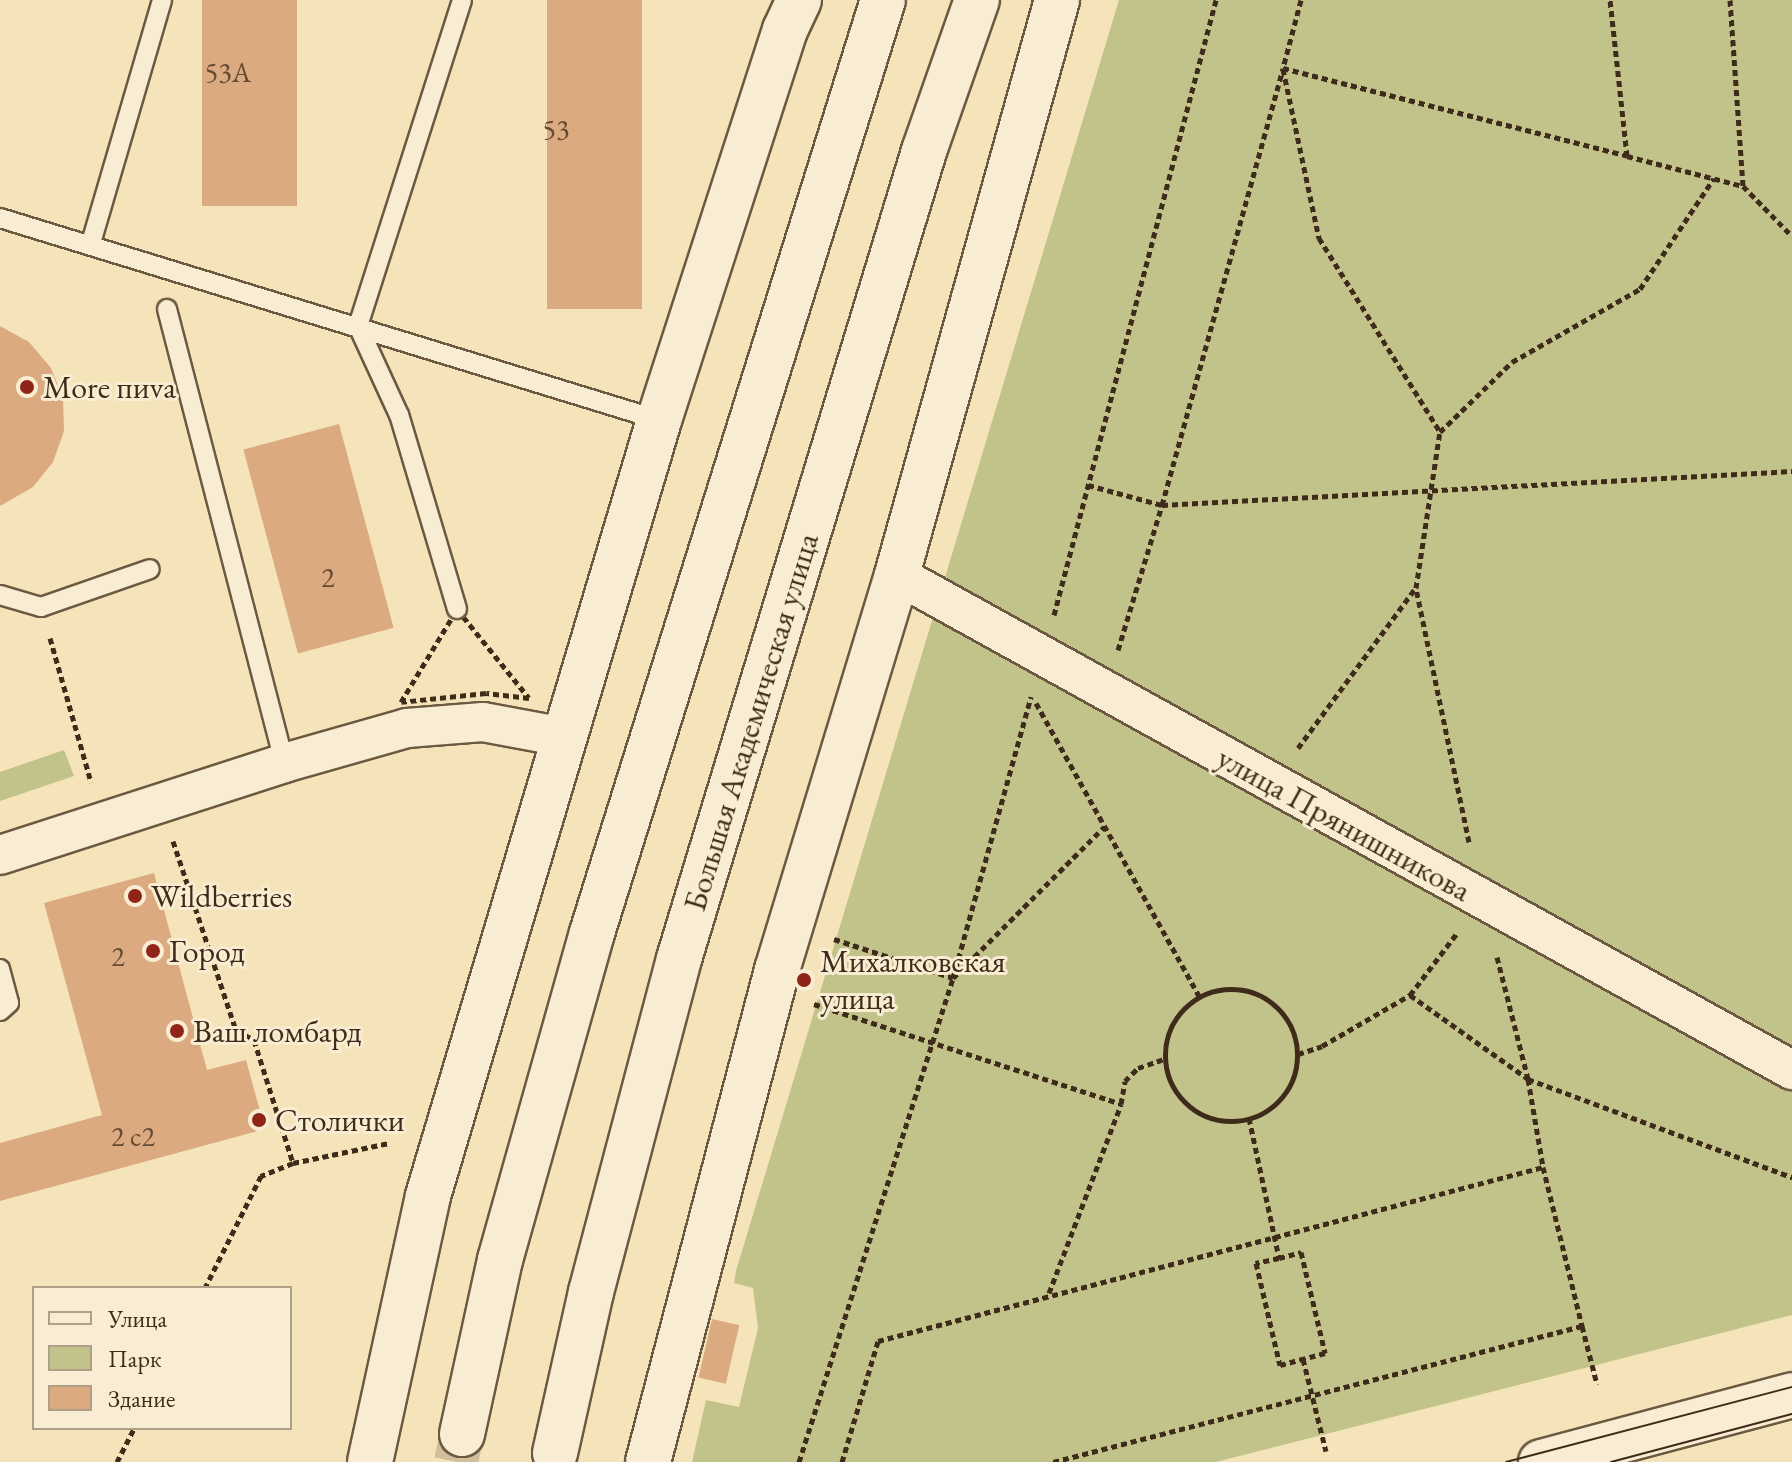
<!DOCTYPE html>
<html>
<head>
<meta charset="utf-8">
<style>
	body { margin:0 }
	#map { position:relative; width:1792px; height:1462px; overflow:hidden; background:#f5e4b9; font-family:"EB Garamond",serif }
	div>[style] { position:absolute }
	.green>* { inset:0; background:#c2c28b }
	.building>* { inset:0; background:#dbaa81; transform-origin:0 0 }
	.secondary-tunnel>* { height:44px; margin-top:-22px; transform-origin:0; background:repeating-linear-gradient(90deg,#d0bf99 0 44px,transparent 0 66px) }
	.path>* { height:5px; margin-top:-2.5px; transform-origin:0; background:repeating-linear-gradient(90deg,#3e2b19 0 6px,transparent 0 10px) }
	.path>.ring { margin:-2.5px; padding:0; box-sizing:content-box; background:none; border:5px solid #3e2b19; border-radius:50% }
	.roads { filter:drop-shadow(2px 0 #6c5941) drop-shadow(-2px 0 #6c5941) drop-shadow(0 2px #6c5941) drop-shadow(0 -2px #6c5941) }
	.lane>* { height:18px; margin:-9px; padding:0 9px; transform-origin:9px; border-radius:9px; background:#f8edd2 }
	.street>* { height:38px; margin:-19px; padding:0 19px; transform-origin:19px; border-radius:19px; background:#f8edd2 }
	.secondary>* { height:44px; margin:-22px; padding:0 22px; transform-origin:22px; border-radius:22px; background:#f8edd2 }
	.tram>* { height:2px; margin:-1px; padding:0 1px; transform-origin:1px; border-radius:1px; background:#3e2b19 }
	.dots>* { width:22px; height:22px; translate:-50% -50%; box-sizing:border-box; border:4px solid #f8edd2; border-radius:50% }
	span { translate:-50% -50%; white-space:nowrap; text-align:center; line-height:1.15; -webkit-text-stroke:6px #f8edd2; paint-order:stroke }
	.number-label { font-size:28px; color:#654b33 }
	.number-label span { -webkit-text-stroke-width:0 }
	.poi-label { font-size:32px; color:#3e2b19 }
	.left { translate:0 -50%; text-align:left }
	.street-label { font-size:32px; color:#3e2b19 }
	.legend { position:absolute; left:32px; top:1286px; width:260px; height:144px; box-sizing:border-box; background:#f8edd2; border:2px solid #ae9f88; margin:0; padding:10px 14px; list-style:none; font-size:24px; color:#3e2b19 }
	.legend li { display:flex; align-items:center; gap:16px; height:40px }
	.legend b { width:40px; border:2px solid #ae9f88 }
</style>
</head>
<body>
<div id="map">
	<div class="green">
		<i style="clip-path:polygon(1119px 0,1792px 0,1792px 1315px,1216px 1462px,692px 1462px,706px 1400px,739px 1407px,758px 1328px,753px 1288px,734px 1283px,736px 1271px)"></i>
		<i style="clip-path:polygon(64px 750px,74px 776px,0 801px,0 772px)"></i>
	</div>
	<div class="building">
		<i style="left:202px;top:0;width:95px;height:206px"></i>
		<i style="left:547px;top:0;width:95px;height:309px"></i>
		<i style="clip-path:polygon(0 326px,29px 342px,51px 368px,63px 398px,64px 431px,53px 462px,33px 487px,0 506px)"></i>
		<i style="left:339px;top:424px;width:211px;height:99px;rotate:75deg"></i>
		<i style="clip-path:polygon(154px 873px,207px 1070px,246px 1060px,265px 1129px,0 1201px,0 1143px,102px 1115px,44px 903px)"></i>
		<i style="left:712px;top:1319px;width:28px;height:60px;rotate:13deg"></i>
	</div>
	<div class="secondary-tunnel">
		<i style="left:456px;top:1462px;width:29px;rotate:-78deg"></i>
	</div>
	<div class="path">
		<i style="left:1301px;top:0;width:70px;rotate:104.8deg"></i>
		<i style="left:1283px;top:68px;width:355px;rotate:14.3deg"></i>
		<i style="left:1627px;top:156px;width:157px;rotate:-96.2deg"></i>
		<i style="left:1730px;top:0;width:186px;rotate:86deg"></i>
		<i style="left:1283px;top:69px;width:173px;rotate:78deg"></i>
		<i style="left:1319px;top:238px;width:229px;rotate:58deg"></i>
		<i style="left:1627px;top:156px;width:120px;rotate:14.5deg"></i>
		<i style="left:1743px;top:186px;width:70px;rotate:45.6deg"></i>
		<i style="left:1088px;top:485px;width:77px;rotate:15.1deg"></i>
		<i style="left:1162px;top:505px;width:631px;rotate:-3.09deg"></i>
		<i style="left:457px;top:609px;width:114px;rotate:51deg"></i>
		<i style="left:529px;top:698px;width:43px;rotate:-173.4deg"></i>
		<i style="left:486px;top:693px;width:85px;rotate:174deg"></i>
		<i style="left:401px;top:702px;width:109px;rotate:-58.9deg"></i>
		<i style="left:1054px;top:615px;width:636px;rotate:-75.24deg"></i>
		<i style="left:50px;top:638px;width:150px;rotate:74.1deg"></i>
		<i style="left:1118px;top:650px;width:152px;rotate:-73.1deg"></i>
		<i style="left:1162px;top:505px;width:453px;rotate:-74.5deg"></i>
		<i style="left:1036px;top:703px;width:338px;rotate:60.9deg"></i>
		<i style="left:1298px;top:748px;width:197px;rotate:-53.7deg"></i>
		<i style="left:173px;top:841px;width:199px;rotate:71.6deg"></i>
		<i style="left:236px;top:1030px;width:21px;rotate:29deg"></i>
		<i style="left:254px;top:1040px;width:129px;rotate:72.4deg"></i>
		<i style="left:293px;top:1163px;width:35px;rotate:158deg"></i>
		<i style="left:261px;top:1176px;width:125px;rotate:116.6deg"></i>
		<i style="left:1469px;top:842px;width:259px;rotate:-101.8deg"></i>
		<i style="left:1416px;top:588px;width:158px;rotate:-81.3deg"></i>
		<i style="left:1440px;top:432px;width:100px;rotate:-44.2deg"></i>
		<i style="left:1512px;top:362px;width:147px;rotate:-29.7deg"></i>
		<i style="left:1640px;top:289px;width:133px;rotate:-56.3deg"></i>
		<i style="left:834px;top:939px;width:125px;rotate:18.1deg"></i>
		<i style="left:953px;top:978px;width:214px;rotate:-45deg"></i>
		<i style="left:1497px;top:957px;width:126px;rotate:75.7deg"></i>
		<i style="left:1528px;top:1079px;width:89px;rotate:80.3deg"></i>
		<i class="ring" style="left:1165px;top:989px;width:127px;height:127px"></i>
		<i style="left:1410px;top:995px;width:145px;rotate:35.4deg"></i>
		<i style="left:1528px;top:1079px;width:282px;rotate:20.4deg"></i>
		<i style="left:814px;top:1004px;width:323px;rotate:18deg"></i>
		<i style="left:1298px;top:1054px;width:25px;rotate:-18deg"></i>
		<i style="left:1322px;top:1046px;width:102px;rotate:-30.1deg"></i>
		<i style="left:1410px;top:995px;width:78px;rotate:-52.8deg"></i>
		<i style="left:1249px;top:1118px;width:143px;rotate:77.9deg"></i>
		<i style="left:1279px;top:1258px;width:23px;rotate:-15deg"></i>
		<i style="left:1301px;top:1252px;width:104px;rotate:76.6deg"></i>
		<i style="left:1325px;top:1353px;width:23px;rotate:165deg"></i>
		<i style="left:293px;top:1163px;width:98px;rotate:-11.8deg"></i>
		<i style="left:1279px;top:1258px;width:24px;rotate:168deg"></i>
		<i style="left:1256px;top:1263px;width:105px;rotate:76.8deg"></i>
		<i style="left:1280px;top:1365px;width:24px;rotate:-15deg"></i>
		<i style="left:1303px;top:1359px;width:95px;rotate:76deg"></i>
		<i style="left:1049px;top:1293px;width:202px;rotate:-69.1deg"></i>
		<i style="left:1121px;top:1104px;width:23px;rotate:-80deg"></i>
		<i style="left:1125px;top:1081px;width:18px;rotate:-45deg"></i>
		<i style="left:1138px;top:1068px;width:31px;rotate:-19deg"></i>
		<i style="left:1582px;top:1326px;width:60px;rotate:75.5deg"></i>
		<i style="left:117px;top:1462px;width:38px;rotate:-63deg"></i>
		<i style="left:799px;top:1462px;width:508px;rotate:-72.35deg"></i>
		<i style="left:953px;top:978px;width:292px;rotate:-74.5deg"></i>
		<i style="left:842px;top:1462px;width:126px;rotate:-73.4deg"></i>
		<i style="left:878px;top:1341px;width:687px;rotate:-14.66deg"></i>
		<i style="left:1543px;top:1167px;width:164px;rotate:76.2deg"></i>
		<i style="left:1582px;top:1326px;width:546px;rotate:165.58deg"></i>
	</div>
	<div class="roads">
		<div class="lane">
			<i style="left:0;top:218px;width:689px;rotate:17.04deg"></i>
			<i style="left:91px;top:243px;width:253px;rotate:-73.7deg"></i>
			<i style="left:167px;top:309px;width:469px;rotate:75.5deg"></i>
			<i style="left:0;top:595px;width:43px;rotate:16.3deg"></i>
			<i style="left:41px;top:607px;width:115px;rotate:-19.2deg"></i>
			<i style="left:457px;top:609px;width:202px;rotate:-106.6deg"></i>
			<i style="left:399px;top:415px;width:98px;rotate:-114.7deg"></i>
			<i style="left:358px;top:326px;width:342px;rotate:-72.3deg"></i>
			<i style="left:0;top:969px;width:35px;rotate:75deg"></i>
			<i style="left:9px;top:1003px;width:12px;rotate:138deg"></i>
		</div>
		<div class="street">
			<i style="left:897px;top:575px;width:1023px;rotate:28.95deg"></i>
			<i style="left:0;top:855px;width:299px;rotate:-17.9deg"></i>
			<i style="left:284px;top:763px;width:128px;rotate:-15.9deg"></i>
			<i style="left:407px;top:728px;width:76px;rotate:-4.5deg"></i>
			<i style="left:483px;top:722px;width:82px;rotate:10.5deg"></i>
		</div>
		<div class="secondary">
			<i style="left:462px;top:1434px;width:178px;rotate:-77.7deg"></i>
			<i style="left:500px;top:1260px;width:340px;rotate:-74.3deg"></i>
			<i style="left:592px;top:933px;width:977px;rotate:-72.68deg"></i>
			<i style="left:555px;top:1453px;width:165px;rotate:-77.4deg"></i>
			<i style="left:591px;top:1292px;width:344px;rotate:-75.2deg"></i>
			<i style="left:679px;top:959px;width:844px;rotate:-73.13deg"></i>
			<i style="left:924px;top:151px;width:160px;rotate:-70.7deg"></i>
			<i style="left:370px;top:1462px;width:272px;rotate:-77.7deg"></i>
			<i style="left:428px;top:1196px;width:810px;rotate:-73.42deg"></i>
			<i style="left:659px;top:420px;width:410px;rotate:-72.1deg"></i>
			<i style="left:785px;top:30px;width:33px;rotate:-65deg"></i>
			<i style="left:648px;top:1462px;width:509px;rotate:-75.31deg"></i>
			<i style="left:777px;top:970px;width:413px;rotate:-73.1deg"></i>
			<i style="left:897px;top:575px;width:597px;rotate:-74.45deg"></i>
			<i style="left:1541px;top:1462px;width:260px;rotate:-14.9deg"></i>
		</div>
	</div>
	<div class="tram">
		<i style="left:1506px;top:1462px;width:296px;rotate:-14.7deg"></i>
		<i style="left:1611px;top:1462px;width:187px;rotate:-14.9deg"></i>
	</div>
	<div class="dots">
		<i style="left:27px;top:387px;background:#8f2418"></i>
		<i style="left:135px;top:896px;background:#8f2418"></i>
		<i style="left:153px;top:951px;background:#8f2418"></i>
		<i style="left:804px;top:980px;background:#8f2418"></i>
		<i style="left:177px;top:1031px;background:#8f2418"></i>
		<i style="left:259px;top:1120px;background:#8f2418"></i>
	</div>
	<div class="number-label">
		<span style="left:228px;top:72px">53А</span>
		<span style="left:556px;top:129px">53</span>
		<span style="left:328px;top:577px">2</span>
		<span style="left:118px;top:956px">2</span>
		<span style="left:133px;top:1136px">2 с2</span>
	</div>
	<div class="poi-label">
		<span class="left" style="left:43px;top:387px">More пиva</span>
		<span class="left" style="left:151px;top:896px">Wildberries</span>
		<span class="left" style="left:169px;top:951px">Город</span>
		<span class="left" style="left:820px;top:980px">Михалковская<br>улица</span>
		<span class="left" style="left:193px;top:1031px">Ваш ломбард</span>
		<span class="left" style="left:275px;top:1120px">Столички</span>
	</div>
	<div class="street-label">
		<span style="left:751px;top:722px;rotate:-73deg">Большая Академическая улица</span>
		<span style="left:1344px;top:824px;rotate:29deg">улица Прянишникова</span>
	</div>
	<ul class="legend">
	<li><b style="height:10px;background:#f8edd2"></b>Улица</li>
	<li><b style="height:22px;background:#c2c28b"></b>Парк</li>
	<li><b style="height:22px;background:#dbaa81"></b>Здание</li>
	</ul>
</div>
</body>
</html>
